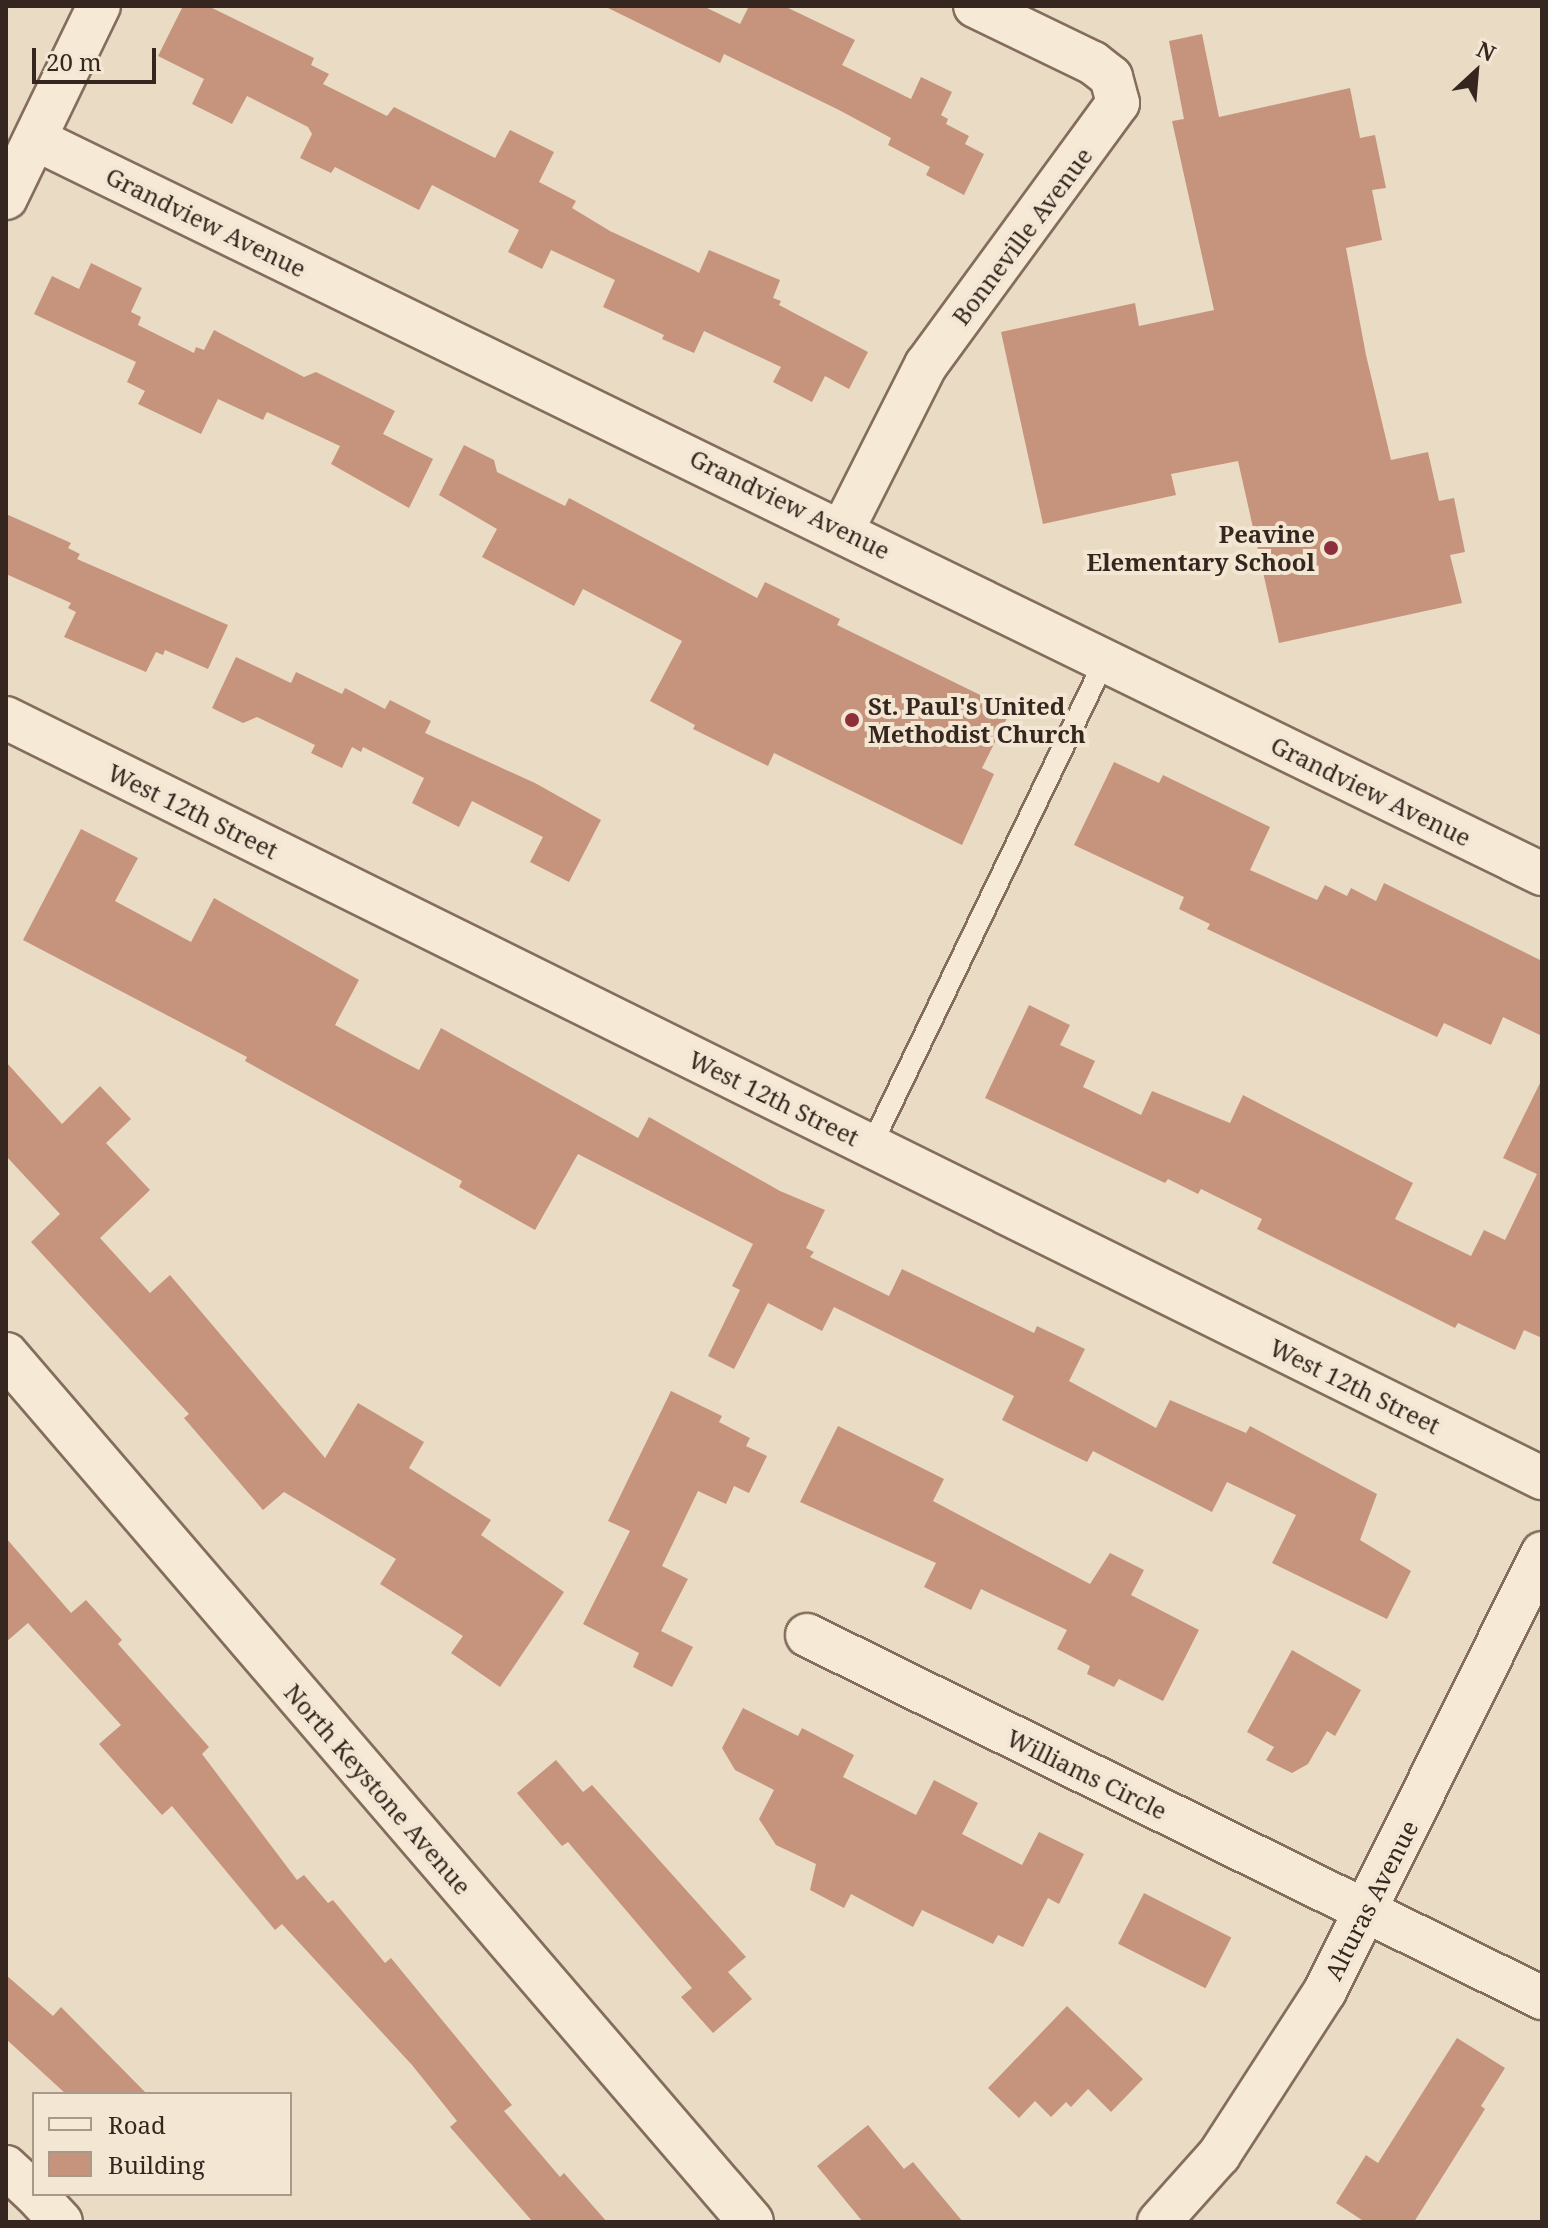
<!DOCTYPE html>
<html>
<head>
<meta charset="utf-8">
<style>
	body { margin:0 }
	#map { position:relative; width:1548px; height:2228px; overflow:hidden; background:#eadbc4; font-family:"Noto Serif",serif }
	div>[style] { position:absolute }
	.building>* { inset:0; background:#c6947c; transform-origin:0 0 }
	.roads { filter:drop-shadow(2px 0 #846d5c) drop-shadow(-2px 0 #846d5c) drop-shadow(0 2px #846d5c) drop-shadow(0 -2px #846d5c) }
	.service>* { height:20px; margin:-10px; padding:0 10px; transform-origin:10px; border-radius:10px; background:#f6e9d6 }
	.minor>* { height:42px; margin:-21px; padding:0 21px; transform-origin:21px; border-radius:21px; background:#f6e9d6 }
	.tertiary>* { height:44px; margin:-22px; padding:0 22px; transform-origin:22px; border-radius:22px; background:#f6e9d6 }
	.dots>* { width:22px; height:22px; translate:-50% -50%; box-sizing:border-box; border:4px solid #f3e6d3; border-radius:50% }
	span { translate:-50% -50%; white-space:nowrap; text-align:center; line-height:1.15; -webkit-text-stroke:8px #f3e6d3; paint-order:stroke }
	.street-label { font-size:24px; color:#35271f }
	.poi-label { font-size:24px; color:#35271f; font-weight:700 }
	.right { translate:-100% -50%; text-align:right }
	.left { translate:0 -50%; text-align:left }
	.frame { position:absolute; inset:0; border:8px solid #35271f; pointer-events:none }
	.legend { position:absolute; left:32px; top:2092px; width:260px; height:104px; box-sizing:border-box; background:#f3e6d3; border:2px solid #a79a8b; margin:0; padding:10px 14px; list-style:none; font-size:24px; color:#35271f }
	.legend li { display:flex; align-items:center; gap:16px; height:40px }
	.legend b { width:40px; border:2px solid #a79a8b }
	.north { position:absolute; left:1436px; top:32px; width:80px; height:80px; -webkit-text-stroke:6px #f3e6d3; paint-order:stroke; rotate:26deg; font-size:22px; font-weight:700; line-height:32px; text-align:center; color:#35271f }
	.north::after { content:''; display:block; margin:auto; width:28px; height:36px; background:#35271f; clip-path:polygon(50% 0,100% 100%,50% 72%,0 100%) }
	.scale { position:absolute; left:32px; top:48px; width:124px; height:36px; box-sizing:border-box; border:4px solid #35271f; border-top:0; padding-left:10px; font-size:24px; line-height:28px; white-space:nowrap; color:#35271f; -webkit-text-stroke:6px #f3e6d3; paint-order:stroke }
</style>
</head>
<body>
<div id="map">
	<div class="building">
		<i style="clip-path:polygon(183px 6px,208px 6px,314px 58px,311px 65px,329px 74px,323px 84px,387px 116px,394px 107px,495px 158px,510px 130px,554px 152px,539px 182px,576px 201px,572px 208px,610px 231px,694px 270px,699px 273px,709px 250px,780px 280px,773px 298px,781px 301px,779px 305px,868px 352px,849px 389px,825px 376px,812px 402px,773px 382px,781px 367px,704px 331px,694px 353px,662px 339px,664px 335px,603px 307px,615px 280px,551px 250px,542px 269px,508px 252px,519px 230px,432px 185px,419px 210px,335px 167px,331px 173px,300px 158px,312px 134px,308px 127px,247px 96px,232px 124px,192px 104px,204px 79px,158px 56px)"></i>
		<i style="clip-path:polygon(604px 6px,703px 6px,740px 24px,749px 6px,784px 6px,855px 40px,842px 65px,911px 99px,921px 77px,952px 92px,941px 115px,948px 119px,946px 124px,969px 136px,965px 144px,984px 154px,964px 195px,926px 175px,930px 167px,888px 145px,891px 138px,839px 110px,724px 54px,720px 63px)"></i>
		<i style="clip-path:polygon(1202px 34px,1219px 117px,1350px 88px,1360px 138px,1375px 135px,1386px 188px,1372px 190px,1382px 240px,1346px 248px,1366px 355px,1391px 460px,1428px 452px,1439px 501px,1454px 498px,1465px 552px,1450px 555px,1462px 603px,1279px 643px,1238px 461px,1171px 474px,1176px 495px,1043px 524px,1001px 332px,1135px 303px,1139px 326px,1214px 310px,1172px 121px,1184px 119px,1169px 41px)"></i>
		<i style="clip-path:polygon(91px 263px,142px 288px,131px 312px,141px 317px,138px 325px,194px 353px,196px 347px,204px 350px,214px 330px,304px 377px,316px 372px,395px 411px,383px 434px,433px 459px,409px 508px,331px 464px,340px 446px,267px 412px,263px 420px,218px 399px,201px 434px,138px 404px,145px 391px,127px 382px,136px 362px,34px 314px,52px 276px,79px 289px)"></i>
		<i style="clip-path:polygon(464px 445px,494px 460px,497px 472px,565px 506px,569px 498px,757px 598px,765px 582px,840px 619px,837px 625px,1011px 710px,982px 768px,994px 774px,962px 845px,774px 753px,768px 766px,693px 729px,695px 725px,650px 701px,682px 641px,583px 589px,574px 606px,482px 557px,497px 529px,439px 495px)"></i>
		<i style="clip-path:polygon(6px 514px,71px 543px,68px 548px,80px 554px,77px 559px,228px 625px,208px 669px,165px 650px,163px 655px,156px 652px,146px 672px,64px 637px,76px 612px,68px 608px,71px 603px,6px 574px)"></i>
		<i style="clip-path:polygon(236px 657px,291px 683px,296px 672px,342px 694px,345px 688px,385px 709px,390px 700px,431px 721px,425px 733px,535px 783px,601px 820px,569px 882px,530px 862px,543px 837px,472px 801px,459px 827px,412px 803px,424px 778px,363px 747px,361px 752px,352px 747px,342px 768px,311px 753px,315px 745px,257px 717px,243px 723px,212px 708px)"></i>
		<i style="clip-path:polygon(1114px 762px,1159px 783px,1163px 775px,1270px 827px,1250px 870px,1317px 900px,1325px 885px,1347px 896px,1351px 888px,1376px 901px,1384px 883px,1542px 961px,1542px 1036px,1503px 1017px,1491px 1045px,1444px 1023px,1437px 1037px,1207px 929px,1210px 924px,1179px 909px,1184px 897px,1074px 845px)"></i>
		<i style="clip-path:polygon(81px 829px,138px 858px,115px 901px,191px 942px,214px 898px,359px 980px,335px 1025px,392px 1056px,419px 1070px,441px 1028px,638px 1138px,649px 1117px,780px 1191px,825px 1210px,806px 1248px,814px 1252px,810px 1257px,889px 1296px,902px 1269px,1034px 1333px,1037px 1326px,1085px 1349px,1069px 1381px,1156px 1428px,1170px 1400px,1246px 1433px,1250px 1426px,1377px 1494px,1360px 1540px,1411px 1571px,1387px 1619px,1272px 1563px,1296px 1515px,1227px 1482px,1212px 1512px,1093px 1451px,1087px 1462px,1002px 1420px,1014px 1396px,834px 1307px,822px 1331px,768px 1303px,734px 1369px,708px 1356px,740px 1290px,732px 1286px,753px 1244px,578px 1154px,535px 1230px,459px 1187px,462px 1181px,245px 1061px,247px 1057px,23px 940px)"></i>
		<i style="clip-path:polygon(1029px 1005px,1070px 1025px,1060px 1045px,1095px 1061px,1083px 1087px,1141px 1115px,1152px 1091px,1230px 1123px,1243px 1095px,1413px 1183px,1395px 1219px,1471px 1256px,1484px 1230px,1505px 1240px,1537px 1174px,1503px 1158px,1542px 1079px,1542px 1338px,1524px 1330px,1515px 1350px,1458px 1323px,1455px 1328px,1257px 1229px,1262px 1219px,1201px 1189px,1198px 1194px,1168px 1179px,1165px 1183px,985px 1098px)"></i>
		<i style="clip-path:polygon(6px 1062px,62px 1124px,100px 1086px,131px 1119px,106px 1143px,150px 1190px,100px 1238px,150px 1293px,170px 1275px,325px 1458px,358px 1403px,424px 1442px,409px 1468px,491px 1520px,481px 1535px,564px 1592px,500px 1687px,451px 1653px,463px 1636px,380px 1584px,396px 1559px,284px 1492px,263px 1510px,184px 1418px,189px 1414px,31px 1242px,60px 1214px,6px 1156px)"></i>
		<i style="clip-path:polygon(671px 1391px,722px 1416px,719px 1422px,750px 1438px,746px 1446px,767px 1456px,749px 1493px,734px 1486px,726px 1504px,698px 1491px,662px 1566px,688px 1579px,661px 1631px,693px 1647px,672px 1687px,633px 1667px,639px 1653px,583px 1624px,630px 1531px,608px 1521px)"></i>
		<i style="clip-path:polygon(838px 1426px,944px 1479px,933px 1501px,1090px 1584px,1110px 1553px,1144px 1570px,1131px 1595px,1199px 1630px,1163px 1701px,1119px 1679px,1114px 1687px,1087px 1674px,1090px 1666px,1057px 1649px,1067px 1630px,981px 1589px,971px 1610px,924px 1587px,936px 1563px,800px 1502px)"></i>
		<i style="clip-path:polygon(6px 1538px,71px 1613px,86px 1600px,122px 1640px,118px 1644px,209px 1747px,202px 1754px,297px 1880px,304px 1875px,328px 1903px,333px 1900px,385px 1963px,391px 1958px,512px 2105px,504px 2111px,560px 2177px,564px 2173px,607px 2222px,533px 2222px,450px 2127px,457px 2121px,412px 2065px,282px 1924px,275px 1930px,172px 1806px,162px 1815px,99px 1744px,121px 1725px,28px 1623px,6px 1642px)"></i>
		<i style="clip-path:polygon(1292px 1650px,1361px 1690px,1335px 1736px,1327px 1731px,1308px 1764px,1292px 1773px,1266px 1760px,1274px 1747px,1247px 1732px)"></i>
		<i style="clip-path:polygon(743px 1708px,798px 1736px,802px 1728px,854px 1755px,843px 1777px,916px 1815px,934px 1780px,978px 1803px,962px 1834px,1022px 1865px,1039px 1832px,1084px 1854px,1059px 1904px,1048px 1898px,1023px 1947px,998px 1935px,993px 1944px,922px 1910px,913px 1927px,851px 1894px,844px 1908px,810px 1890px,816px 1864px,776px 1845px,759px 1819px,774px 1790px,735px 1770px,722px 1748px)"></i>
		<i style="clip-path:polygon(556px 1760px,583px 1792px,592px 1785px,746px 1957px,728px 1972px,752px 1999px,713px 2033px,681px 1997px,692px 1988px,568px 1842px,562px 1846px,517px 1793px)"></i>
		<i style="left:1144px;top:1893px;width:98px;height:57px;rotate:27deg"></i>
		<i style="clip-path:polygon(6px 1975px,53px 2016px,61px 2007px,147px 2094px,66px 2094px,6px 2039px)"></i>
		<i style="clip-path:polygon(1067px 2006px,1143px 2079px,1111px 2112px,1088px 2089px,1071px 2107px,1066px 2102px,1051px 2117px,1035px 2101px,1019px 2118px,988px 2088px)"></i>
		<i style="clip-path:polygon(1457px 2038px,1505px 2068px,1481px 2106px,1485px 2109px,1414px 2222px,1365px 2222px,1336px 2203px,1366px 2155px,1378px 2163px)"></i>
		<i style="clip-path:polygon(868px 2125px,904px 2169px,913px 2162px,963px 2222px,863px 2222px,817px 2166px)"></i>
	</div>
	<div class="roads">
		<div class="service">
			<i style="left:871px;top:1146px;width:539px;rotate:-64.29deg"></i>
		</div>
		<div class="minor">
			<i style="left:35px;top:139px;width:1677px;rotate:26deg"></i>
			<i style="left:6px;top:198px;width:213px;rotate:-64.2deg"></i>
			<i style="left:843px;top:529px;width:184px;rotate:-63.2deg"></i>
			<i style="left:926px;top:365px;width:325px;rotate:-53.8deg"></i>
			<i style="left:1118px;top:103px;width:27px;rotate:-105deg"></i>
			<i style="left:1111px;top:77px;width:23px;rotate:-142deg"></i>
			<i style="left:1093px;top:63px;width:131px;rotate:-154.2deg"></i>
			<i style="left:6px;top:718px;width:1714px;rotate:26.33deg"></i>
			<i style="left:807px;top:1635px;width:820px;rotate:26.28deg"></i>
			<i style="left:6px;top:2167px;width:38px;rotate:43deg"></i>
			<i style="left:35px;top:2194px;width:38px;rotate:47deg"></i>
			<i style="left:1159px;top:2222px;width:90px;rotate:-48.2deg"></i>
			<i style="left:1219px;top:2155px;width:195px;rotate:-57.1deg"></i>
			<i style="left:1325px;top:1991px;width:489px;rotate:-63.6deg"></i>
		</div>
		<div class="tertiary">
			<i style="left:6px;top:1355px;width:1143px;rotate:49.33deg"></i>
		</div>
	</div>
	<div class="dots">
		<i style="left:1331px;top:548px;background:#8e303b"></i>
		<i style="left:852px;top:720px;background:#8e303b"></i>
	</div>
	<div class="street-label">
		<span style="left:206px;top:222px;rotate:26deg">Grandview Avenue</span>
		<span style="left:1022px;top:236px;rotate:-53deg">Bonneville Avenue</span>
		<span style="left:790px;top:504px;rotate:26deg">Grandview Avenue</span>
		<span style="left:1371px;top:791px;rotate:26deg">Grandview Avenue</span>
		<span style="left:193px;top:811px;rotate:26deg">West 12th Street</span>
		<span style="left:774px;top:1098px;rotate:26deg">West 12th Street</span>
		<span style="left:1355px;top:1386px;rotate:26deg">West 12th Street</span>
		<span style="left:1087px;top:1774px;rotate:26deg">Williams Circle</span>
		<span style="left:378px;top:1789px;rotate:49deg">North Keystone Avenue</span>
		<span style="left:1371px;top:1900px;rotate:-63deg">Alturas Avenue</span>
	</div>
	<div class="poi-label">
		<span class="right" style="left:1315px;top:548px">Peavine<br>Elementary School</span>
		<span class="left" style="left:868px;top:720px">St. Paul's United<br>Methodist Church</span>
	</div>
	<div class="frame"></div>
	<ul class="legend">
	<li><b style="height:10px;background:#f6e9d6"></b>Road</li>
	<li><b style="height:22px;background:#c6947c"></b>Building</li>
	</ul>
	<div class="north">N</div>
	<div class="scale">20 m</div>
</div>
</body>
</html>
